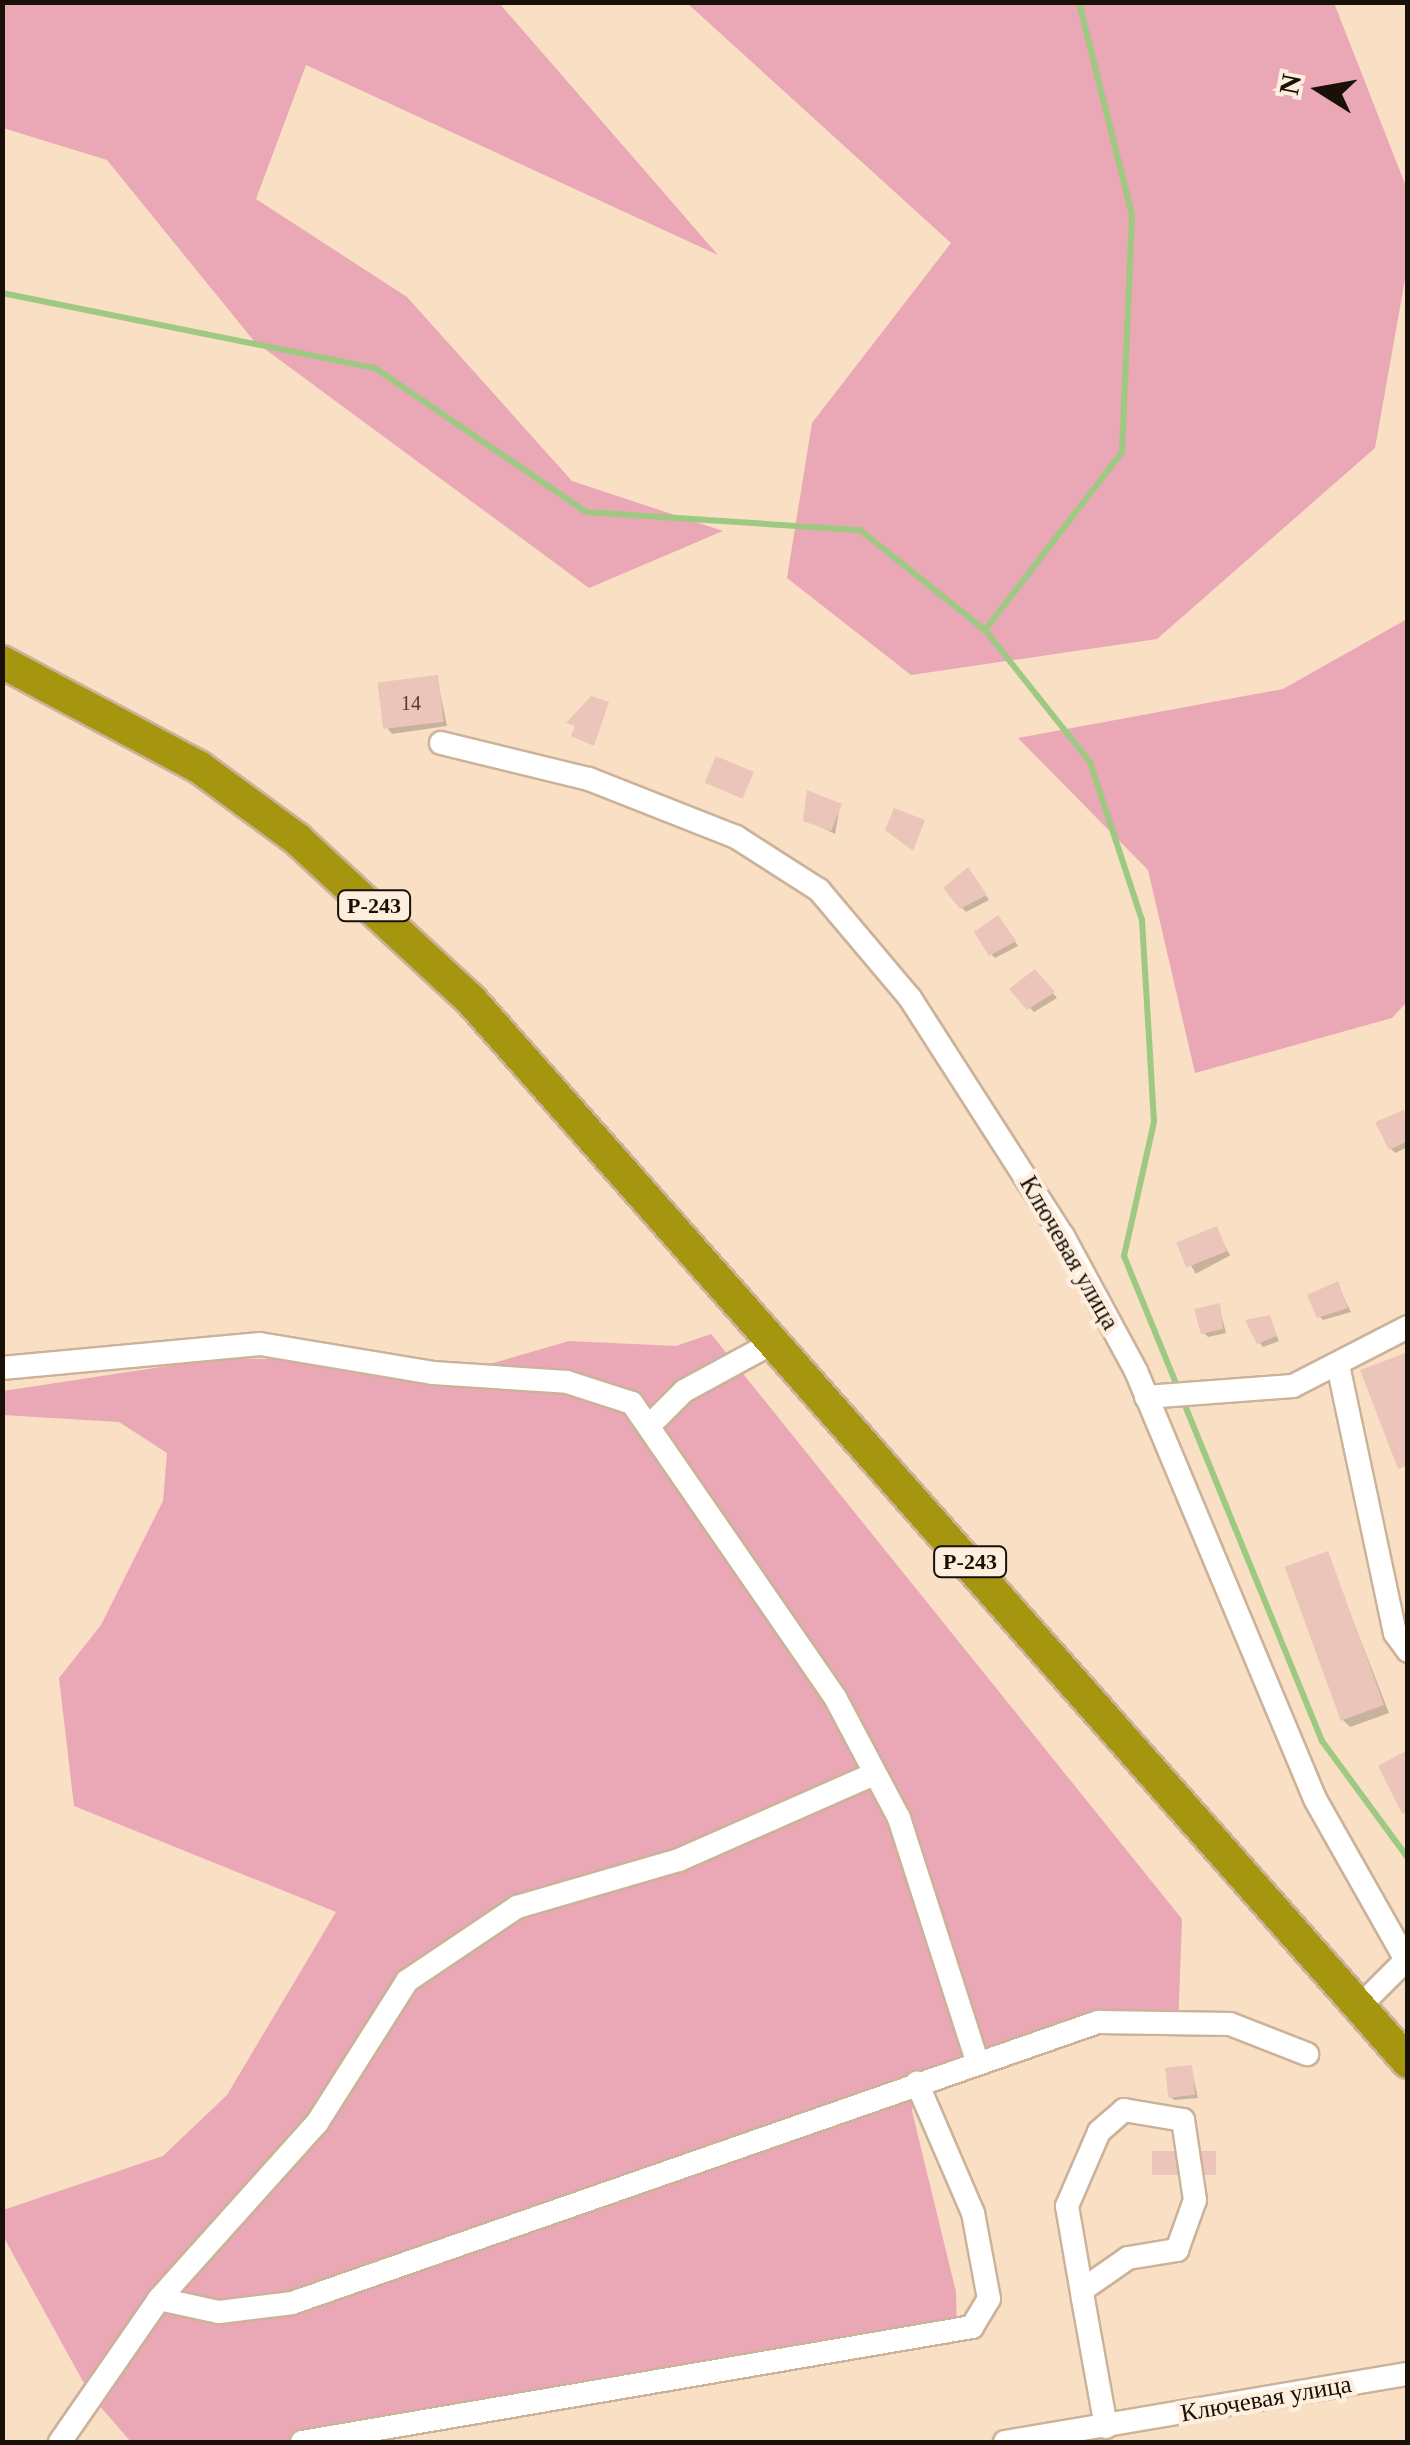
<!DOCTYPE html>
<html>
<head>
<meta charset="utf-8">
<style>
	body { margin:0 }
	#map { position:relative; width:1410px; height:2445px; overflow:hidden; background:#f9dfc4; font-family:"Times New Roman",serif }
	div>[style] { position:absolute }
	.green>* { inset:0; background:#eaa7b5 }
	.shadow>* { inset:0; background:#0003; transform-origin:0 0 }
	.stream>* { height:6px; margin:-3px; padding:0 3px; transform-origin:3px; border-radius:3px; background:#9ec983 }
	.building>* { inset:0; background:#ebc5ba; transform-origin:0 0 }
	.roads { filter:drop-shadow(2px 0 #cbb298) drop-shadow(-2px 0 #cbb298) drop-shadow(0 2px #cbb298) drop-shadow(0 -2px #cbb298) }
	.minor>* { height:22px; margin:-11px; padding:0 11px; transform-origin:11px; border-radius:11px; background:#fff }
	.highway>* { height:32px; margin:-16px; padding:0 16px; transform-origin:16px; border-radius:16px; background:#a6960f }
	span { translate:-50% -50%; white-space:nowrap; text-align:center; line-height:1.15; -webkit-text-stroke:9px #feeede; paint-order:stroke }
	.number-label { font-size:20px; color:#4e3d34 }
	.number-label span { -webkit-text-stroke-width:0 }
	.shield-label span { padding:2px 8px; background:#feeede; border:2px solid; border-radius:8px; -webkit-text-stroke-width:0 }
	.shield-label { font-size:22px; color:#191007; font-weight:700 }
	.street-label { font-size:25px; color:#191007 }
	.frame { position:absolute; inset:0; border:5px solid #191007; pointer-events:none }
	.north { position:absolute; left:1270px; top:40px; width:100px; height:100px; -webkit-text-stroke:8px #feeede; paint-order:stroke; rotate:281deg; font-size:28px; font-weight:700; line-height:40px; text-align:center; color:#191007 }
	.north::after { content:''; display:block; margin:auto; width:35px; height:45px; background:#191007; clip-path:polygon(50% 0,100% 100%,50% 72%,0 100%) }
</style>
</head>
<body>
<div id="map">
	<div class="green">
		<i style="clip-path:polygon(2px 3px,499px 3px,718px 255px,306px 65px,256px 199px,407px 297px,572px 481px,723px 531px,589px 588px,254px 341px,107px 160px,3px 128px)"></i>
		<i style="clip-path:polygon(687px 3px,1334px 3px,1407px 189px,1407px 268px,1375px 448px,1157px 639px,911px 675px,787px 578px,812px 423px,951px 243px)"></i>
		<i style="clip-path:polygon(1407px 619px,1407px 1002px,1392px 1018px,1195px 1073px,1148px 870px,1018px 738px,1283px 689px)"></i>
		<i style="clip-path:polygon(711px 1334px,1182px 1919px,1178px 2027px,1137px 2018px,917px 2084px,912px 2111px,956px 2292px,957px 2335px,302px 2442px,131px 2442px,91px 2396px,3px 2236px,3px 2210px,163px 2156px,227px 2095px,336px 1912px,74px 1806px,59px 1678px,101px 1625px,163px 1501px,167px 1453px,119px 1422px,3px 1415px,3px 1391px,220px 1358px,490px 1364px,569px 1341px,676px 1346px)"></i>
	</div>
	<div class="shadow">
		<i style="clip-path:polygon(437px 677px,447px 726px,392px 734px,388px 729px)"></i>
		<i style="clip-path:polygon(840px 806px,835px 834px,806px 820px)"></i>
		<i style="clip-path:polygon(972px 875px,989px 900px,966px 912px,962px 908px)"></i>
		<i style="clip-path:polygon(1002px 923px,1018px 946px,995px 958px,991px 954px)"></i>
		<i style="clip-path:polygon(1035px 972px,1057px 998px,1034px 1012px,1013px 990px)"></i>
		<i style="clip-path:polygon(1403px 1112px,1408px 1147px,1395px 1153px,1391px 1149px)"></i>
		<i style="left:1216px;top:1229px;width:30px;height:39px;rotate:62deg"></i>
		<i style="clip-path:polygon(1337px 1284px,1351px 1312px,1323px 1320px,1319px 1316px)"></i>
		<i style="clip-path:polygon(1219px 1306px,1226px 1333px,1208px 1337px,1204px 1333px)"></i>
		<i style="clip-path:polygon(1269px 1318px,1279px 1341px,1263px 1347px,1259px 1342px)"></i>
		<i style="clip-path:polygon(1327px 1554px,1389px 1713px,1350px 1727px,1343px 1720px)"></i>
		<i style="clip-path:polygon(1191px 2067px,1198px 2098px,1174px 2100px,1170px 2096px)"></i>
	</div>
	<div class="stream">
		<i style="left:2px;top:293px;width:380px;rotate:11.4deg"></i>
		<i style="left:375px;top:368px;width:255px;rotate:34.3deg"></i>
		<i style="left:586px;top:512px;width:275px;rotate:3.8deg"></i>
		<i style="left:860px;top:530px;width:160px;rotate:38.7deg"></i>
		<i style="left:985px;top:630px;width:169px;rotate:51.5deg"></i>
		<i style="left:1090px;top:762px;width:166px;rotate:71.8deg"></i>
		<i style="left:1142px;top:920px;width:202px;rotate:86.6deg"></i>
		<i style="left:1154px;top:1122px;width:137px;rotate:102.6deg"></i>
		<i style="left:1124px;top:1256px;width:524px;rotate:67.79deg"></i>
		<i style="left:1322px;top:1741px;width:145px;rotate:53.7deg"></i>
		<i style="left:985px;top:630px;width:225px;rotate:-52.4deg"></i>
		<i style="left:1122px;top:452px;width:237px;rotate:-87.6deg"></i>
		<i style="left:1132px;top:215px;width:219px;rotate:-104deg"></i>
	</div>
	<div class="building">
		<i style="left:438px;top:675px;width:47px;height:61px;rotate:83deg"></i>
		<i style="clip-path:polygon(591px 696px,609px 702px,594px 746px,571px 736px,575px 726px,566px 723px)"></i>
		<i style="left:716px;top:756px;width:41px;height:29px;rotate:23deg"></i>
		<i style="clip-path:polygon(807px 790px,842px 804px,831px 831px,803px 821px)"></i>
		<i style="clip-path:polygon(894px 808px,925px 820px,913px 851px,885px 830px)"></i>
		<i style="clip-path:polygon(968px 867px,987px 895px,960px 909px,943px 888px)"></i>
		<i style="clip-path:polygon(998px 915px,1016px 941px,989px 956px,974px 932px)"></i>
		<i style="clip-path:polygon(1035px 969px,1055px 992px,1027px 1010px,1009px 989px)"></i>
		<i style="clip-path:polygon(1404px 1110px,1408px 1141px,1389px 1150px,1375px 1122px)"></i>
		<i style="left:1217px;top:1226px;width:27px;height:44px;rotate:68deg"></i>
		<i style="clip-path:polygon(1338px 1281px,1348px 1308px,1317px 1318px,1307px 1295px)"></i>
		<i style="clip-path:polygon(1220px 1303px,1223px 1329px,1201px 1334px,1194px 1309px)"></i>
		<i style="clip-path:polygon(1270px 1315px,1277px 1336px,1257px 1344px,1245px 1320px)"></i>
		<i style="clip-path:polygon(1408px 1352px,1408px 1465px,1398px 1469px,1360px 1370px)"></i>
		<i style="left:1328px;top:1551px;width:164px;height:46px;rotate:70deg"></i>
		<i style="clip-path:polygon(1408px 1750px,1408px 1812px,1402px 1814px,1378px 1766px)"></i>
		<i style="left:1192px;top:2065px;width:30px;height:27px;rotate:84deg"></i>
		<i style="left:1152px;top:2151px;width:64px;height:24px"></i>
	</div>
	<div class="roads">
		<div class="minor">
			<i style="left:441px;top:743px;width:152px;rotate:13.7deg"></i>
			<i style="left:589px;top:779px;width:158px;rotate:21.5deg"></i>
			<i style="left:736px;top:837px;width:98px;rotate:32.6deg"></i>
			<i style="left:819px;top:890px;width:141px;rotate:49.9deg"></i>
			<i style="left:910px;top:998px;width:283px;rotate:57.3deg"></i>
			<i style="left:1063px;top:1236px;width:153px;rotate:61.6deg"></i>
			<i style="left:1136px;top:1371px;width:464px;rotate:67.3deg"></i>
			<i style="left:1315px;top:1799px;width:185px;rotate:60.5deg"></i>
			<i style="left:1406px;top:1960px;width:65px;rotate:135deg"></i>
			<i style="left:1338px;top:1365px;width:274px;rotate:78deg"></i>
			<i style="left:1395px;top:1633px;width:22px;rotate:54deg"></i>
			<i style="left:2px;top:1368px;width:259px;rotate:-5.3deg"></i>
			<i style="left:260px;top:1344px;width:175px;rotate:9.5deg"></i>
			<i style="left:433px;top:1373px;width:134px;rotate:3.8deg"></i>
			<i style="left:567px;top:1382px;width:68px;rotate:17.9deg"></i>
			<i style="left:632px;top:1403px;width:359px;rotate:55.4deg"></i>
			<i style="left:836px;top:1699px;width:135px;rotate:62.1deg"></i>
			<i style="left:899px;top:1818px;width:252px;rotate:72.2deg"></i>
			<i style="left:1146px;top:1397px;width:147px;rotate:-4.3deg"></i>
			<i style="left:1293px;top:1386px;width:129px;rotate:-27.2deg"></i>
			<i style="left:652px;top:1423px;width:45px;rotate:-45deg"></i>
			<i style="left:684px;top:1391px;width:105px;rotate:-28.5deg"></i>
			<i style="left:1082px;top:2290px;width:56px;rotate:-34.8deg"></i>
			<i style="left:1128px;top:2258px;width:50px;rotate:-9.3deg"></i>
			<i style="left:1177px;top:2250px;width:53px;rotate:-70.2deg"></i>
			<i style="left:1195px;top:2200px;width:81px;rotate:-98.5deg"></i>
			<i style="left:1183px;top:2120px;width:60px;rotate:-170.4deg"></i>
			<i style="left:1124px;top:2110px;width:33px;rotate:139deg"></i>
			<i style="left:1099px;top:2132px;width:81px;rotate:113.4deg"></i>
			<i style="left:1067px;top:2206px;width:94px;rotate:80.2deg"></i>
			<i style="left:1083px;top:2299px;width:130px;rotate:79.8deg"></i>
			<i style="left:159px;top:2299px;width:61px;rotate:12.2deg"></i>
			<i style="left:219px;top:2312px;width:74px;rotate:-7deg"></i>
			<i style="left:292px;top:2303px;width:854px;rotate:-19.22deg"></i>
			<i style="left:1098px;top:2022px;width:132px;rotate:0.9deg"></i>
			<i style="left:1230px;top:2024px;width:83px;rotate:21.3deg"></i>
			<i style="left:60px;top:2442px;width:174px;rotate:-55.3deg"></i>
			<i style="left:159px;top:2299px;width:237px;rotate:-48.1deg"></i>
			<i style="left:317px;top:2123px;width:168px;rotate:-57.6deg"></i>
			<i style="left:407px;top:1981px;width:133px;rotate:-33.9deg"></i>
			<i style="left:517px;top:1907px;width:169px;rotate:-16.2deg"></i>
			<i style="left:679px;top:1860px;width:211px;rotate:-23.8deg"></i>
			<i style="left:302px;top:2442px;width:680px;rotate:-9.74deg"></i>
			<i style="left:972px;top:2327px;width:33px;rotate:-59deg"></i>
			<i style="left:989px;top:2299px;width:87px;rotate:-100.5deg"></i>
			<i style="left:973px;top:2213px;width:142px;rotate:-113.3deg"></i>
			<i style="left:1005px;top:2442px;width:409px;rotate:-9.6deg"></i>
		</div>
		<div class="highway">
			<i style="left:2px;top:662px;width:223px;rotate:28.1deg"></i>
			<i style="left:199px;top:767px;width:122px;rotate:36.3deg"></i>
			<i style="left:297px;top:839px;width:236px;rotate:42.8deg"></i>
			<i style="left:470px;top:999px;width:1418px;rotate:48.57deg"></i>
		</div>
	</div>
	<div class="number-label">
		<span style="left:411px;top:703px">14</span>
	</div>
	<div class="shield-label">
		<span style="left:374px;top:906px">Р-243</span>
		<span style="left:970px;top:1562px">Р-243</span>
	</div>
	<div class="street-label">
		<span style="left:1069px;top:1253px;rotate:60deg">Ключевая улица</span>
		<span style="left:1266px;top:2399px;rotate:-10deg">Ключевая улица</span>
	</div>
	<div class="frame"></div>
	<div class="north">N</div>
</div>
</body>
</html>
